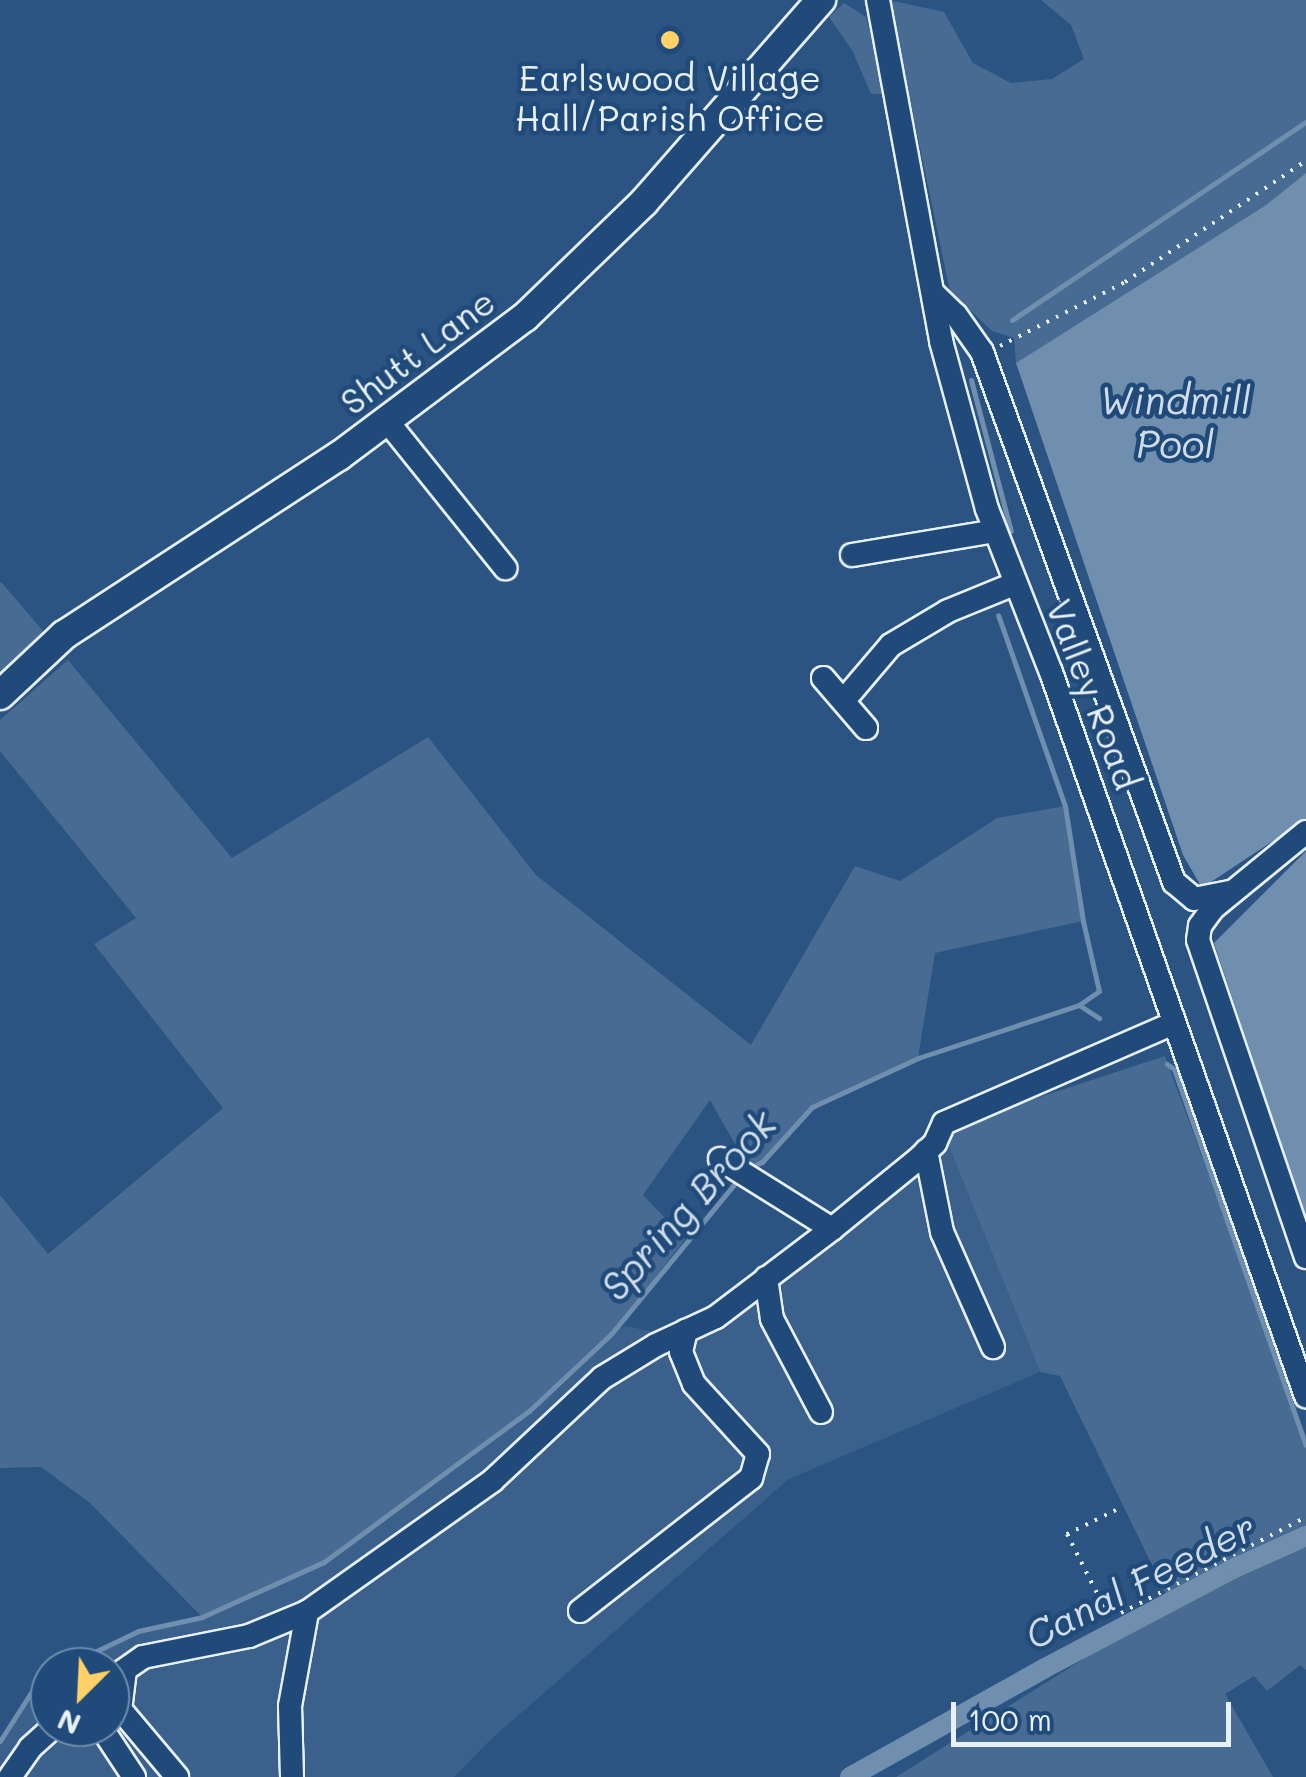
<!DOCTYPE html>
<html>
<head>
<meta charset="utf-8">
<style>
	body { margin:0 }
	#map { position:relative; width:1306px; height:1777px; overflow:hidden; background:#2b5482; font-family:Mali,sans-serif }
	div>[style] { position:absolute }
	.built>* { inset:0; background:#3a608b }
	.green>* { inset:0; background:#476b93 }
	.water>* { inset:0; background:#708ead }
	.stream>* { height:5px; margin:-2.5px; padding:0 2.5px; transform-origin:2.5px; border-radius:2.5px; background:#708ead }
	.canal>* { height:20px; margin:-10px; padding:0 10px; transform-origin:10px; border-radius:10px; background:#708ead }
	.path>* { height:4px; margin-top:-2px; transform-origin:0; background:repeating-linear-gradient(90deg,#e8f1f8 0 2.5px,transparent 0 10.5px) }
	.roads { filter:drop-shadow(2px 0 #e8f1f8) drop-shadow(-2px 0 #e8f1f8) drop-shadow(0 2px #e8f1f8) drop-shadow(0 -2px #e8f1f8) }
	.minor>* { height:22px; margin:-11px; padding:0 11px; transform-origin:11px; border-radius:11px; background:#1f4a7a }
	.major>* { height:28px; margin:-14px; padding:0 14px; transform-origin:14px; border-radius:14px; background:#1f4a7a }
	.dots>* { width:28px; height:28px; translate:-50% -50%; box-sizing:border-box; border:5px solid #1f4a7a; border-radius:50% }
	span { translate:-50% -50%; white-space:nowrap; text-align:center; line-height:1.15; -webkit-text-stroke:9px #1f4a7a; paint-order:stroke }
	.poi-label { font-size:35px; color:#e8f1f8 }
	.street-label { font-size:35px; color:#e8f1f8 }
	.water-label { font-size:38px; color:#d0dde9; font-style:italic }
	.north { position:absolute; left:30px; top:1647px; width:100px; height:100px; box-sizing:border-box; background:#1f4a7a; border:2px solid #6f8dac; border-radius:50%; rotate:204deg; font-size:28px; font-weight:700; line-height:40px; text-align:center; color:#e8f1f8 }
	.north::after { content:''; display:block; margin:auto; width:35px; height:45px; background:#ffd166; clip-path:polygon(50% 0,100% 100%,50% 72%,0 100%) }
	.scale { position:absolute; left:951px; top:1702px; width:280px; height:45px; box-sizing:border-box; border:5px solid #e8f1f8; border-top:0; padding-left:12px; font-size:30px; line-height:35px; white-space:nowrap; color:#e8f1f8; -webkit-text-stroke:8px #1f4a7a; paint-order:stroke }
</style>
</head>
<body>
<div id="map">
	<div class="built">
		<i style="clip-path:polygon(942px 1129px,1040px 1372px,789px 1479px,489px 1741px,454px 1777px,0 1777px,0 1741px,41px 1677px,50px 1673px,50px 1727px,110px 1727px,110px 1667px,63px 1667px,138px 1631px,202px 1617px,449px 1469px,529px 1411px,612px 1333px,625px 1326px,672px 1335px,823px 1226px)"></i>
	</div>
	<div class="green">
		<i style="clip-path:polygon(889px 0,944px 12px,973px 63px,1011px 83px,1052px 79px,1084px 59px,1071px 25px,1041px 0,1306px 0,1306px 173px,1266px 205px,1016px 363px,1014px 338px,992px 331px,950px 291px)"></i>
		<i style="clip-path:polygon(844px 3px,866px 17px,887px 94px,871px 94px,852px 50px,829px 17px)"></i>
		<i style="clip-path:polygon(1px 582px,44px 632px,0 673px,0 583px)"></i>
		<i style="clip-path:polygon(68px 660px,232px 858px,428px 737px,536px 875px,751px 1045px,855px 866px,900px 881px,997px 818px,1065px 806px,1083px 921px,935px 953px,918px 1058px,812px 1107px,762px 1162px,748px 1167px,710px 1100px,643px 1195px,685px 1239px,612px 1333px,529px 1411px,324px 1562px,202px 1617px,90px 1503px,41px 1467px,0 1468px,0 1195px,48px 1254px,223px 1108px,94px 944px,136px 918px,0 751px,0 720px)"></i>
		<i style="clip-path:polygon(1165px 1056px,1306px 1440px,1306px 1670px,1300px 1665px,1267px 1691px,1254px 1676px,1225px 1694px,1273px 1777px,896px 1777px,1171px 1604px,1060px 1376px,1040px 1372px,942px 1129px)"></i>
	</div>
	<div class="water">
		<i style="clip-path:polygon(1306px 173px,1306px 819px,1202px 888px,1183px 855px,1016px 363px,1266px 205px)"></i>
		<i style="clip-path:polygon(1306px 851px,1306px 1220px,1214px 943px)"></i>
	</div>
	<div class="stream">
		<i style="left:1012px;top:320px;width:354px;rotate:-34deg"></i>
		<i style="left:971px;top:380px;width:156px;rotate:75.2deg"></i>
		<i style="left:1079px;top:1005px;width:24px;rotate:33deg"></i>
		<i style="left:1167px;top:1064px;width:9px;rotate:36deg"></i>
		<i style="left:1174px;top:1069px;width:398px;rotate:70.7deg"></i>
		<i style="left:747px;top:1169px;width:17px;rotate:-25deg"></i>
		<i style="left:762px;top:1162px;width:74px;rotate:-47.7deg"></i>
		<i style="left:812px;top:1107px;width:117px;rotate:-24.8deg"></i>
		<i style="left:918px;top:1058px;width:169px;rotate:-18.2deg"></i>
		<i style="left:1079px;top:1005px;width:24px;rotate:-35deg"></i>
		<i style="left:1099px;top:991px;width:72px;rotate:-102.9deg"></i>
		<i style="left:1083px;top:921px;width:116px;rotate:-98.9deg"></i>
		<i style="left:1065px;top:806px;width:202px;rotate:-109.3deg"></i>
		<i style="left:63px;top:1667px;width:83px;rotate:-25.6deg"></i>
		<i style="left:138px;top:1631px;width:66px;rotate:-12.3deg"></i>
		<i style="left:202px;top:1617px;width:134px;rotate:-24.3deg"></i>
		<i style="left:324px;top:1562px;width:255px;rotate:-36.4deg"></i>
		<i style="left:529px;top:1411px;width:114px;rotate:-43.2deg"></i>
		<i style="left:612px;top:1333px;width:202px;rotate:-50.6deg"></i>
		<i style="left:0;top:1741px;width:76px;rotate:-57.4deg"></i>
		<i style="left:41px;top:1677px;width:10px;rotate:-24deg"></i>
	</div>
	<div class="canal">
		<i style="left:850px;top:1777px;width:223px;rotate:-29.2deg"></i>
		<i style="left:1045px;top:1668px;width:215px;rotate:-27.8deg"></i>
		<i style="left:1235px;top:1568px;width:78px;rotate:-24.3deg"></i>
	</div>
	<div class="path">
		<i style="left:1000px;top:346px;width:140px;rotate:-27.1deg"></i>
		<i style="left:1125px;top:282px;width:218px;rotate:-33.8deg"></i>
		<i style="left:1116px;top:1510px;width:55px;rotate:153.9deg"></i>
		<i style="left:1067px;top:1534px;width:80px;rotate:63.1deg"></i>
		<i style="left:1103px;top:1605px;width:20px;rotate:24deg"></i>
		<i style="left:1121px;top:1613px;width:208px;rotate:-27.4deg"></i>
	</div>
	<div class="roads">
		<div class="minor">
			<i style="left:878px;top:0;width:347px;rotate:79.5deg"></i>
			<i style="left:941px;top:341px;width:174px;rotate:74.7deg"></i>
			<i style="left:987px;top:509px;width:175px;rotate:68.6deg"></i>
			<i style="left:1051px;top:672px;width:768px;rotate:70.6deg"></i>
			<i style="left:934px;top:294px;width:30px;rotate:44deg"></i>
			<i style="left:956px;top:315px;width:45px;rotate:54.9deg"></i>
			<i style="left:982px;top:352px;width:564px;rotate:70.09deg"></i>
			<i style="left:1174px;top:882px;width:26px;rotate:40deg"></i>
			<i style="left:1194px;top:899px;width:36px;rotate:-11deg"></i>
			<i style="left:387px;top:421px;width:189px;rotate:51.2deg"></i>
			<i style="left:852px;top:555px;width:145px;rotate:-9.5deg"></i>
			<i style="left:823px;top:678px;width:66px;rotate:49.3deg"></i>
			<i style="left:845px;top:699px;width:71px;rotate:-49.6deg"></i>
			<i style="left:891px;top:645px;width:66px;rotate:-30.8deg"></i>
			<i style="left:948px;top:611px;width:71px;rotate:-22.2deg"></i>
			<i style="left:1306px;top:832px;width:120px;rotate:140.7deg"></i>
			<i style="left:1213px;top:908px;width:22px;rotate:126deg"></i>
			<i style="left:1200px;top:926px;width:14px;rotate:98deg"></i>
			<i style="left:1198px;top:940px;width:335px;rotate:71.2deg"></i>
			<i style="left:926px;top:1151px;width:83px;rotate:78.8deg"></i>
			<i style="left:942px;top:1232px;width:126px;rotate:66.1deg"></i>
			<i style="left:720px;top:1159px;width:132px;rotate:32deg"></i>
			<i style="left:766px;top:1278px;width:41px;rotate:81.7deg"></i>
			<i style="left:772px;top:1319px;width:105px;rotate:62.2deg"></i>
			<i style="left:580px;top:1611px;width:217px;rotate:-37.9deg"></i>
			<i style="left:751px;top:1478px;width:25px;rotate:-74deg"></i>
			<i style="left:758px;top:1454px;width:95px;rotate:-132.4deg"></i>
			<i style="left:694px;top:1384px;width:35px;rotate:-112deg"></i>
			<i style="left:681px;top:1352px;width:22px;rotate:-77deg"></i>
			<i style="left:125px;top:1670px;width:39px;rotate:97deg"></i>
			<i style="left:120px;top:1709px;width:89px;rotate:50deg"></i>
			<i style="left:110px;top:1680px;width:40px;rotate:-34.9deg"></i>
			<i style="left:143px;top:1657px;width:108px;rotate:-11.2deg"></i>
			<i style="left:249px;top:1636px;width:63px;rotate:-22.5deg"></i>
			<i style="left:101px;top:1727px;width:60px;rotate:56.6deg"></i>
			<i style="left:10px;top:1777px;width:35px;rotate:-55deg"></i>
			<i style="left:30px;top:1748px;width:31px;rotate:-42deg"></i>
			<i style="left:292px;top:1777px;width:71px;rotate:-91.6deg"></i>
			<i style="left:290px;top:1706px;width:96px;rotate:-79.7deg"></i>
			<i style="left:307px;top:1612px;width:227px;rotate:-35.3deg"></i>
			<i style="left:492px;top:1481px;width:151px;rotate:-43.1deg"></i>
			<i style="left:602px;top:1378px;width:63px;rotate:-31.4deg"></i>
			<i style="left:656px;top:1345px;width:66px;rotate:-25deg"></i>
			<i style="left:716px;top:1317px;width:146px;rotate:-37.2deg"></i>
			<i style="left:832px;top:1229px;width:109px;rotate:-39.1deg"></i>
			<i style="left:917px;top:1160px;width:25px;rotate:-43deg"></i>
			<i style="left:935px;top:1143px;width:22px;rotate:-66deg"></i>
			<i style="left:944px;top:1123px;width:251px;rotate:-23.5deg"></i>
		</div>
		<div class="major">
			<i style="left:0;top:695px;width:88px;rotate:-43.2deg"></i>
			<i style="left:64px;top:635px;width:328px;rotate:-33.1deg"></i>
			<i style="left:339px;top:456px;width:232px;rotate:-36.8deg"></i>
			<i style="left:525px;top:317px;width:165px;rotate:-44deg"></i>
			<i style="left:644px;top:202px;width:269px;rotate:-48.8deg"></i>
		</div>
	</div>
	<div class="dots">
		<i style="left:670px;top:40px;background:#ffd166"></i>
	</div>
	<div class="poi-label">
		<span style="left:670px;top:97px">Earlswood Village<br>Hall/Parish Office</span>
	</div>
	<div class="street-label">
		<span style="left:417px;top:351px;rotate:-37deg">Shutt Lane</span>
		<span style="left:1094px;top:694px;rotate:69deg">Valley Road</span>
	</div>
	<div class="water-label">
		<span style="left:1175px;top:422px">Windmill<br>Pool</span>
		<span style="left:688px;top:1205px;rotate:-48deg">Spring Brook</span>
		<span style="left:1140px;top:1581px;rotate:-27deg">Canal Feeder</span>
	</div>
	<div class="north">N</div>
	<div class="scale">100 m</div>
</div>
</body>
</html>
